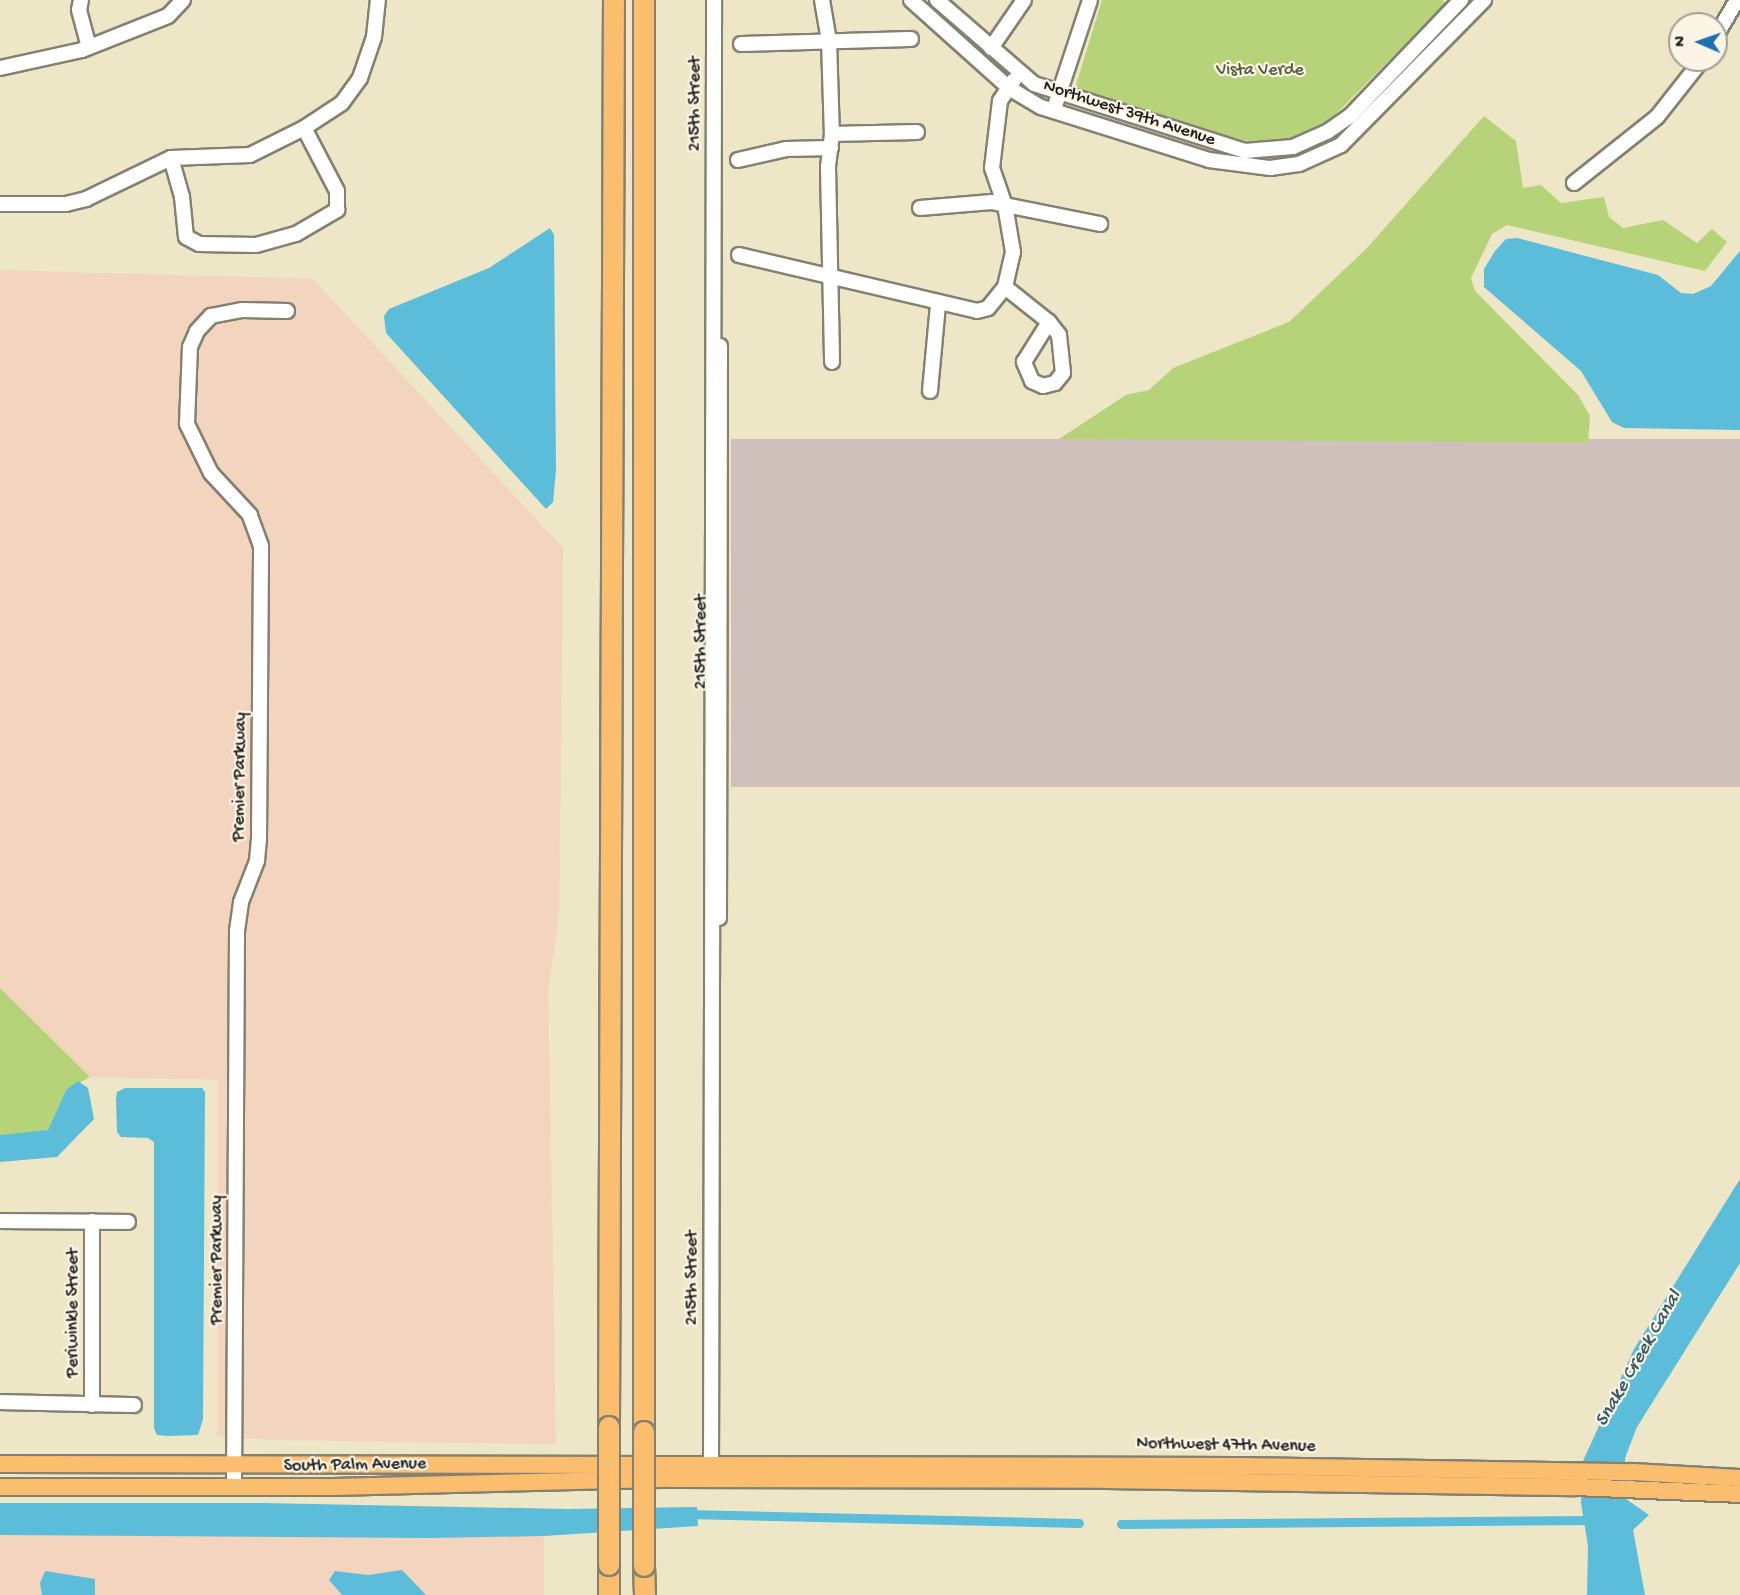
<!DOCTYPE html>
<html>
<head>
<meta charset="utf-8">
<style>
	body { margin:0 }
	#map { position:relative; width:1740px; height:1595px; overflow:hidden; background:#ede6c7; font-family:"Gochi Hand",sans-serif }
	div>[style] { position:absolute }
	.built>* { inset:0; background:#f3d4bf; transform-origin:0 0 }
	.industrial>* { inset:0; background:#cfc0bb; transform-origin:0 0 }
	.green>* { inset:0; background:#b7d379 }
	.water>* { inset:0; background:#5bbdd9 }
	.canal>* { height:9px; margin:-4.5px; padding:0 4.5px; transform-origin:4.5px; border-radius:4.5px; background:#5bbdd9 }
	.roads { filter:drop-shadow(2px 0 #848172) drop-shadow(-2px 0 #848172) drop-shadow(0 2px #848172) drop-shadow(0 -2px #848172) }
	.minor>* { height:14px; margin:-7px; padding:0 7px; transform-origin:7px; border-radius:7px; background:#fff }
	.major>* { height:16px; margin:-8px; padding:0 8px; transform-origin:8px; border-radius:8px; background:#fbbd6e }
	.highway>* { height:20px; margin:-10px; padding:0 10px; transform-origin:10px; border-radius:10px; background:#fbbd6e }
	.bridges { filter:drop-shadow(2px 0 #848172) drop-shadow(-2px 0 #848172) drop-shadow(0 2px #848172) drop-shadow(0 -2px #848172) }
	.highway-bridge>* { height:20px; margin:-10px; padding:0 10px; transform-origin:10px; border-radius:10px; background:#fbbd6e }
	span { translate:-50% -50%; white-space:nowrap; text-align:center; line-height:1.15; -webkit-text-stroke:4.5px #fcf5e5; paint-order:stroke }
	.park-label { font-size:18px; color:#525c3d }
	.street-label { font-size:18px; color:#1c1c1c }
	.water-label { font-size:20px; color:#355c68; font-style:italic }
	.north { position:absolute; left:1668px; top:12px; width:60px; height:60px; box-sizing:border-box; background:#fcf5e5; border:2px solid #a29e95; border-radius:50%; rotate:272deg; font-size:16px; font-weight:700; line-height:24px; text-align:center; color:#1c1c1c }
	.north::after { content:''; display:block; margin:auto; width:21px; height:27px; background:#1f6fb2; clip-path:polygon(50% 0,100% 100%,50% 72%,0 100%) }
</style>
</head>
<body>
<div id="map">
	<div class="built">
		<i style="clip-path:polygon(0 270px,313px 279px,563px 548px,559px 916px,548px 989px,556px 1444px,273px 1440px,217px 1436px,217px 1080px,90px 1077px,0 988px)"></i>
		<i style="left:0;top:1535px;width:544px;height:60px"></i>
	</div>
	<div class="industrial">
		<i style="left:1740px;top:439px;width:348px;height:1009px;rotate:90deg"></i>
	</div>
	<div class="green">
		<i style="clip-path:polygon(1102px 0,1442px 0,1446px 3px,1325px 125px,1283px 141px,1261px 142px,1231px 139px,1075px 88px)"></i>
		<i style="clip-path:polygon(1484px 116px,1516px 141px,1523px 188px,1541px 185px,1561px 203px,1604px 197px,1609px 217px,1623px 228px,1663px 220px,1697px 243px,1712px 229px,1727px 242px,1705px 271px,1507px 225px,1492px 234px,1471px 278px,1475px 291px,1578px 395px,1590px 416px,1588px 443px,1059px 439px,1126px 395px,1149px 390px,1173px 368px,1289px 322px,1367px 248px)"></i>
		<i style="clip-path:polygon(0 988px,90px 1077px,66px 1090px,48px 1130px,35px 1133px,0 1135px)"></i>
	</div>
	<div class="water">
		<i style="clip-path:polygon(550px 228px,554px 235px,556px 470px,553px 502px,546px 509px,386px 333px,384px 316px,389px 309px,489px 268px)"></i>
		<i style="clip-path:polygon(1517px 238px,1658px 275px,1681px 293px,1693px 294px,1711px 286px,1740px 251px,1740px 430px,1624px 428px,1612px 422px,1581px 371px,1484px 287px,1484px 269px,1495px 251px,1506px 239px)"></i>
		<i style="clip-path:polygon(78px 1081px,88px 1088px,94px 1119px,57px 1157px,0 1162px,0 1135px,48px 1130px,66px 1090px)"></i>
		<i style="clip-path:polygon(125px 1088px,202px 1088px,205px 1092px,203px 1419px,198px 1435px,168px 1436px,157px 1435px,154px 1428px,154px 1142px,148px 1138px,121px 1137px,117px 1132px,116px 1099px,117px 1092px)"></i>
		<i style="clip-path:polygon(1740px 1179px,1740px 1263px,1637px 1427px,1625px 1458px,1626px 1499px,1649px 1515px,1633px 1530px,1645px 1595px,1587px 1595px,1588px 1546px,1581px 1503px,1583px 1461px,1634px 1349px)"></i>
		<i style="clip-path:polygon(0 1503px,261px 1503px,567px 1509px,697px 1507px,698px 1526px,544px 1536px,430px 1538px,0 1535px)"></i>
		<i style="clip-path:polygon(402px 1570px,426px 1595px,342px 1595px,329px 1580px,335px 1571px,368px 1575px)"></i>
		<i style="clip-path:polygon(45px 1571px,95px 1579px,95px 1595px,42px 1595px,40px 1583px)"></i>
	</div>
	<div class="canal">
		<i style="left:686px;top:1514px;width:393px;rotate:1.3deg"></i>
		<i style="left:1121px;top:1524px;width:472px;rotate:-0.5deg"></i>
	</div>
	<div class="roads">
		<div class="minor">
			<i style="left:81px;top:0;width:10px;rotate:101deg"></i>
			<i style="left:79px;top:10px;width:38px;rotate:75deg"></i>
			<i style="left:822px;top:0;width:42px;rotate:80.3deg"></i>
			<i style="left:829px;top:41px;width:93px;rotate:88.2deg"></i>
			<i style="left:832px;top:134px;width:33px;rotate:97deg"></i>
			<i style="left:828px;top:167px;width:195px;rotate:88.8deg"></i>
			<i style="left:911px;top:0;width:132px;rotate:41.9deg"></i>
			<i style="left:1009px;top:88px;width:37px;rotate:31deg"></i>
			<i style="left:1041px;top:107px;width:176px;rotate:17.5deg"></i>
			<i style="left:1209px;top:160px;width:62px;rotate:7.5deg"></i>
			<i style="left:1270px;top:168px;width:29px;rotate:-8deg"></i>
			<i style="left:1299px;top:164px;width:46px;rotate:-24.3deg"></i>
			<i style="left:1341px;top:145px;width:204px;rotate:-45.4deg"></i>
			<i style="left:937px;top:0;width:128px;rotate:40.9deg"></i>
			<i style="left:1034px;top:84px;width:221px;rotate:17.6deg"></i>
			<i style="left:1245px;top:151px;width:48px;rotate:-4.8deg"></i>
			<i style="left:1293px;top:147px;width:37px;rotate:-24deg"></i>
			<i style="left:1327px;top:132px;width:28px;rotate:-35deg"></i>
			<i style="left:1350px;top:116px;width:161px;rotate:-46.3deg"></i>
			<i style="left:1716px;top:36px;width:42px;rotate:-59.7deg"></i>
			<i style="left:741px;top:44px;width:170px;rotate:-1.7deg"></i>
			<i style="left:991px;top:48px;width:58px;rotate:-55.5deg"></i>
			<i style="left:0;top:68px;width:84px;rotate:-12.4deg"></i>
			<i style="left:82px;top:50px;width:92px;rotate:-21.6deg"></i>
			<i style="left:168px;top:16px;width:22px;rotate:-47deg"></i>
			<i style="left:1014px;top:80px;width:25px;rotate:124deg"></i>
			<i style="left:1000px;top:101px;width:67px;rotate:96.8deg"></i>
			<i style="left:992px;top:168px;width:39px;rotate:71deg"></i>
			<i style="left:1005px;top:205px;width:97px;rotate:11.3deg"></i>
			<i style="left:1056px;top:103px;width:108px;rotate:-71.7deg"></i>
			<i style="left:832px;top:134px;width:85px;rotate:-1.3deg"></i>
			<i style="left:171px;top:158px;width:41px;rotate:74.2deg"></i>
			<i style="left:182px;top:197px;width:40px;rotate:84.3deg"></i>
			<i style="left:186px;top:237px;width:15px;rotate:28deg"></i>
			<i style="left:199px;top:244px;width:57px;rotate:1deg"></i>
			<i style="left:256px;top:245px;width:41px;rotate:-15.4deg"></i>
			<i style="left:296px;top:234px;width:48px;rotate:-30.3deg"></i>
			<i style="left:337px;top:210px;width:19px;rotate:-90deg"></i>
			<i style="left:337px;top:191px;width:71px;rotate:-117.6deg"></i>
			<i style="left:738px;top:160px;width:49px;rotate:-12.9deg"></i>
			<i style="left:786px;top:149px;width:45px;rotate:-1.3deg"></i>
			<i style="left:1574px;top:183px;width:106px;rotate:-38.5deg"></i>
			<i style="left:1657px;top:117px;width:73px;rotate:-51.7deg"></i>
			<i style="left:0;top:204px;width:66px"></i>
			<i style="left:66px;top:204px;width:21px;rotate:-14deg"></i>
			<i style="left:86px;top:199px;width:94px;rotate:-25.8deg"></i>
			<i style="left:171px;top:158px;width:79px;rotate:-2.2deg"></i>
			<i style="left:250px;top:155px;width:60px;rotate:-26.6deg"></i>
			<i style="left:304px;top:128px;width:45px;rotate:-33.3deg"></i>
			<i style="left:342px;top:103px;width:31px;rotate:-54deg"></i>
			<i style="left:360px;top:78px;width:43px;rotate:-71.1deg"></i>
			<i style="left:374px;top:37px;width:37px;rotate:-84deg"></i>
			<i style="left:920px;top:208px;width:72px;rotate:-4.8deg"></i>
			<i style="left:992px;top:202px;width:13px;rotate:13deg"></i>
			<i style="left:1005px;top:205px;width:48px;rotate:80.3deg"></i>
			<i style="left:1013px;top:252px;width:36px;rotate:103deg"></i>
			<i style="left:1005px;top:287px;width:56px;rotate:38.5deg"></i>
			<i style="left:1049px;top:322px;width:16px;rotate:52deg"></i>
			<i style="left:1059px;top:335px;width:38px;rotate:84deg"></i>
			<i style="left:1063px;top:373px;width:13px;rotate:129deg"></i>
			<i style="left:1055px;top:383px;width:12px;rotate:166deg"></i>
			<i style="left:1043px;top:386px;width:12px;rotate:-156deg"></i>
			<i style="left:1032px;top:381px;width:21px;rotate:-113deg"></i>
			<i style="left:1024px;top:362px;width:47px;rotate:-58deg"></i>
			<i style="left:739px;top:255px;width:244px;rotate:13.2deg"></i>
			<i style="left:977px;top:311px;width:11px;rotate:-15deg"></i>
			<i style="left:988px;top:308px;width:27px;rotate:-51deg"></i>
			<i style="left:930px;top:391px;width:86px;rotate:-84.7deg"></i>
			<i style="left:719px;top:918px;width:572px;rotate:-89.9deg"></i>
			<i style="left:0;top:1221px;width:128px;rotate:0.4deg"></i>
			<i style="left:92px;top:1221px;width:184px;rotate:90deg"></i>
			<i style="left:0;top:1402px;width:134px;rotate:1.3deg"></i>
			<i style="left:711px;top:1475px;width:1475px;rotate:-89.88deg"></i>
			<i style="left:234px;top:1487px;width:556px;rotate:-89.69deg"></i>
			<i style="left:237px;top:931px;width:29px;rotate:-82deg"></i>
			<i style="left:241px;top:902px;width:44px;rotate:-68.7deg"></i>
			<i style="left:257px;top:861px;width:21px;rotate:-85deg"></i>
			<i style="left:259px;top:840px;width:294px;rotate:-89.6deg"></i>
			<i style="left:261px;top:546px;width:33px;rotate:-110deg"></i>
			<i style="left:250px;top:515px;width:57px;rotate:-132.9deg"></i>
			<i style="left:211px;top:473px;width:55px;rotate:-116.1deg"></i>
			<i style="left:187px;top:424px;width:77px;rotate:-87.8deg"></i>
			<i style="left:190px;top:347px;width:17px;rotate:-66deg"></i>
			<i style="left:197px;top:331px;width:21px;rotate:-47deg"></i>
			<i style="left:211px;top:316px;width:32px;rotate:-11deg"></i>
			<i style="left:242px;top:310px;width:45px;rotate:1.3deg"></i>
		</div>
		<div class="major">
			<i style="left:0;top:1464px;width:1240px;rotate:0.09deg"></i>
			<i style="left:1240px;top:1466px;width:392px;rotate:0.9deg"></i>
			<i style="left:1632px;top:1472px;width:108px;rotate:3.2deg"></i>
			<i style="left:0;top:1487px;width:333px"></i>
			<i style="left:333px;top:1487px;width:338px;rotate:-1.4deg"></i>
			<i style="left:671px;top:1479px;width:435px;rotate:0.1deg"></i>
			<i style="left:1106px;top:1480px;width:469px;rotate:0.9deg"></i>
			<i style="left:1575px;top:1487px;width:165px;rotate:2.4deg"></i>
		</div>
		<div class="highway">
			<i style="left:644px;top:0;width:1432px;rotate:90deg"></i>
			<i style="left:609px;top:1427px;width:1427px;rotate:-89.8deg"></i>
			<i style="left:644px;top:1566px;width:29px;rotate:88deg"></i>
			<i style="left:609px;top:1595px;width:30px;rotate:-90deg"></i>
		</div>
	</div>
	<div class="bridges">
		<div class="highway-bridge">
			<i style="left:644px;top:1432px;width:134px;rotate:90deg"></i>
			<i style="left:609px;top:1565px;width:138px;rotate:-90deg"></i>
		</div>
	</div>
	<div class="park-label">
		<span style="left:1260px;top:71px">Vista Verde</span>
	</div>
	<div class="street-label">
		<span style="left:696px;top:104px;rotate:-90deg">215th Street</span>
		<span style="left:1129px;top:114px;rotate:18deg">Northwest 39th Avenue</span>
		<span style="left:702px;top:642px;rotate:-90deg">215th Street</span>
		<span style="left:241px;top:777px;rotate:-89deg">Premier Parkway</span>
		<span style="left:218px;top:1260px;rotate:-90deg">Premier Parkway</span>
		<span style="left:693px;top:1278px;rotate:-90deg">215th Street</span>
		<span style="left:74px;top:1313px;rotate:-90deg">Periwinkle Street</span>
		<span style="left:1226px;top:1446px;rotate:1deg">Northwest 47th Avenue</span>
		<span style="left:355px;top:1466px;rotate:-1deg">South Palm Avenue</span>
	</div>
	<div class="water-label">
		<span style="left:1639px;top:1359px;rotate:-60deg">Snake Creek Canal</span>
	</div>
	<div class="north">N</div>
</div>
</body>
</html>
